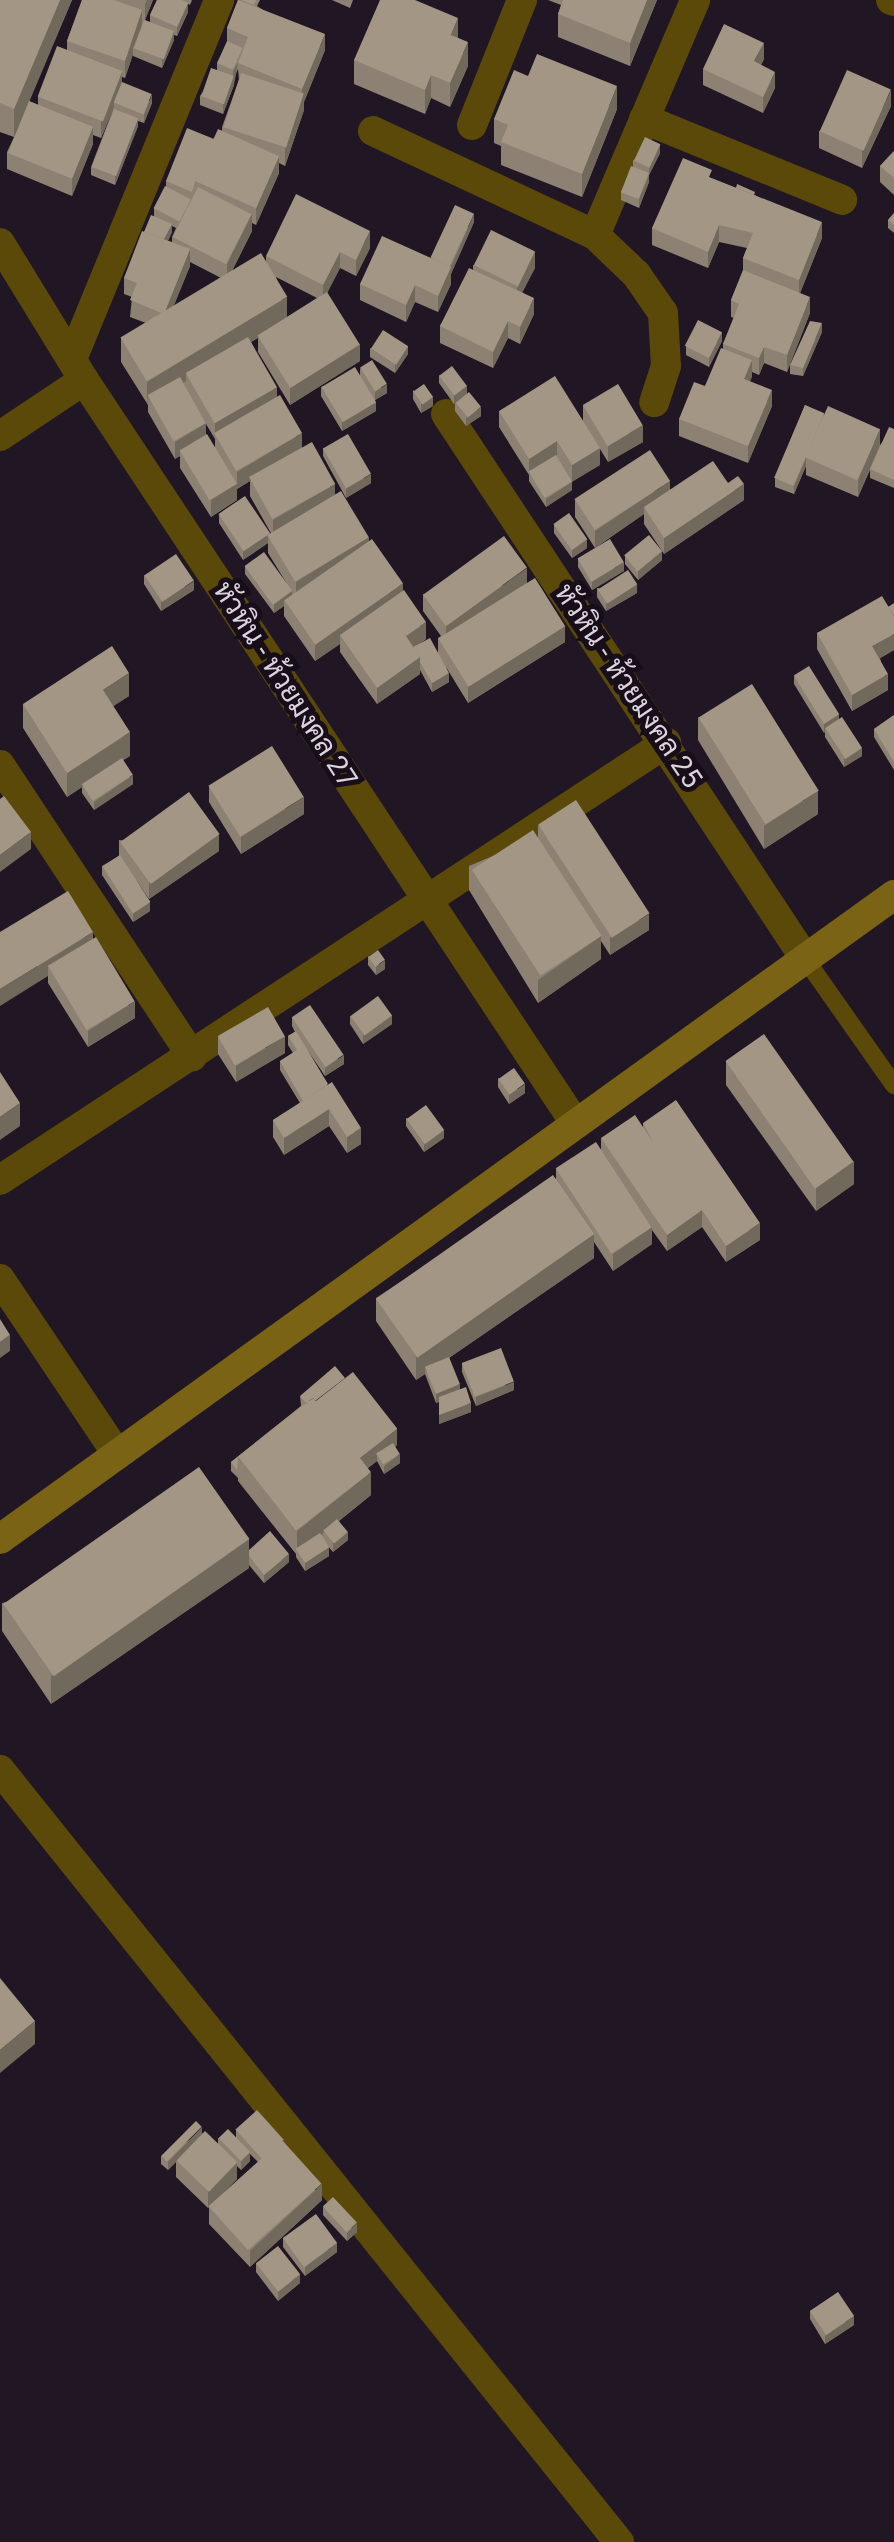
<!DOCTYPE html>
<html>
<head>
<meta charset="utf-8">
<style>
	body { margin:0 }
	#map { position:relative; width:894px; height:2542px; overflow:hidden; background:#211623; font-family:Roboto,Sarabun,sans-serif }
	div>[style] { position:absolute }
	.service>* { height:18px; margin:-9px; padding:0 9px; transform-origin:9px; border-radius:9px; background:#5a4909 }
	.minor>* { height:30px; margin:-15px; padding:0 15px; transform-origin:15px; border-radius:15px; background:#5a4909 }
	.secondary>* { height:30px; margin:-15px; padding:0 15px; transform-origin:15px; border-radius:15px; background:#7a6315 }
	.wall>* { inset:0; background:#8c8172 }
	.shaded-wall>* { inset:0; background:#72695d }
	.building>* { inset:0; background:#a39685; transform-origin:0 0 }
	span { translate:-50% -50%; white-space:nowrap; text-align:center; line-height:1.15; -webkit-text-stroke:10px #170e1a; paint-order:stroke }
	.street-label { font-size:28px; color:#dbd4dd }
</style>
</head>
<body>
<div id="map">
	<div class="service">
		<i style="left:806px;top:960px;width:153px;rotate:54.9deg"></i>
	</div>
	<div class="minor">
		<i style="left:891px;top:0;width:3px;rotate:18deg"></i>
		<i style="left:644px;top:119px;width:214px;rotate:22.2deg"></i>
		<i style="left:472px;top:125px;width:135px;rotate:-68.2deg"></i>
		<i style="left:373px;top:131px;width:245px;rotate:25.1deg"></i>
		<i style="left:595px;top:235px;width:57px;rotate:43.6deg"></i>
		<i style="left:636px;top:274px;width:47px;rotate:55.3deg"></i>
		<i style="left:663px;top:313px;width:53px;rotate:86.8deg"></i>
		<i style="left:666px;top:366px;width:38px;rotate:108deg"></i>
		<i style="left:595px;top:235px;width:255px;rotate:-66.9deg"></i>
		<i style="left:0;top:243px;width:161px;rotate:58.5deg"></i>
		<i style="left:84px;top:380px;width:891px;rotate:56.54deg"></i>
		<i style="left:72px;top:359px;width:388px;rotate:-67.7deg"></i>
		<i style="left:446px;top:414px;width:654px;rotate:56.6deg"></i>
		<i style="left:0;top:436px;width:101px;rotate:-33.7deg"></i>
		<i style="left:0;top:765px;width:349px;rotate:56.6deg"></i>
		<i style="left:0;top:1180px;width:797px;rotate:-33.27deg"></i>
		<i style="left:0;top:1279px;width:211px;rotate:56.2deg"></i>
		<i style="left:0;top:1770px;width:990px;rotate:51.28deg"></i>
	</div>
	<div class="secondary">
		<i style="left:0;top:1539px;width:1102px;rotate:-35.77deg"></i>
	</div>
	<div class="wall">
		<i style="clip-path:polygon(0 0,72px 0,29px 101px,38px 105px,38px 97px,67px 50px,67px 41px,82px 0,153px 0,145px 20px,150px 22px,150px 15px,157px 0,192px 0,190px 5px,188px 4px,188px 12px,177px 36px,174px 35px,174px 40px,162px 68px,133px 56px,133px 54px,125px 78px,122px 77px,122px 84px,152px 103px,144px 123px,138px 121px,138px 126px,115px 185px,91px 175px,91px 167px,114px 107px,101px 138px,93px 135px,93px 144px,72px 196px,7px 169px,7px 152px,14px 137px,0 132px)"></i>
		<i style="clip-path:polygon(evenodd,238px 0,260px 0,257px 6px,325px 50px,304px 102px,304px 110px,285px 166px,279px 163px,279px 173px,256px 225px,252px 223px,252px 231px,232px 271px,266px 261px,266px 256px,370px 248px,356px 276px,340px 268px,327px 293px,360px 361px,290px 405px,258px 352px,258px 338px,251px 342px,302px 449px,369px 541px,403px 592px,426px 639px,417px 645px,438px 653px,438px 638px,441px 636px,423px 611px,423px 594px,527px 583px,565px 642px,468px 703px,446px 667px,449px 682px,432px 692px,420px 670px,420px 674px,377px 704px,340px 652px,340px 644px,315px 661px,284px 616px,284px 606px,274px 613px,245px 574px,245px 566px,287px 584px,268px 553px,268px 543px,243px 560px,219px 523px,219px 514px,270px 536px,272px 535px,250px 496px,250px 481px,237px 489px,237px 500px,211px 517px,180px 468px,180px 456px,175px 459px,148px 412px,148px 405px,121px 362px,121px 338px,146px 323px,130px 317px,132px 297px,124px 294px,124px 278px,144px 232px,154px 216px,154px 208px,166px 186px,166px 181px,222px 131px,222px 127px,239px 80px,238px 69px,234px 78px,234px 85px,223px 114px,200px 105px,200px 96px,217px 70px,217px 63px,227px 43px,227px 28px,238px 0,172px 226px,176px 228px,172px 237px,172px 242px,168px 241px,172px 232px,172px 226px,238px 0,190px 262px,221px 278px,173px 307px,190px 266px,190px 262px,238px 0,276px 277px,317px 298px,287px 317px,276px 277px,238px 0,206px 424px,215px 439px,215px 448px,206px 435px,206px 424px)"></i>
		<i style="clip-path:polygon(332px 0,353px 0,350px 8px)"></i>
		<i style="clip-path:polygon(548px 0,657px 0,630px 66px,558px 37px,558px 14px,561px 5px)"></i>
		<i style="clip-path:polygon(458px 38px,468px 66px,450px 107px,431px 98px,425px 114px,354px 84px,354px 60px)"></i>
		<i style="clip-path:polygon(764px 59px,761px 65px,775px 88px,763px 113px,703px 85px,703px 69px)"></i>
		<i style="clip-path:polygon(528px 76px,617px 109px,582px 197px,501px 165px,501px 146px,494px 143px,494px 119px)"></i>
		<i style="clip-path:polygon(891px 106px,862px 168px,819px 148px,819px 131px)"></i>
		<i style="clip-path:polygon(894px 151px,894px 195px,880px 182px,880px 166px)"></i>
		<i style="clip-path:polygon(660px 153px,649px 175px,649px 182px,639px 208px,621px 200px,621px 192px,633px 167px,633px 160px)"></i>
		<i style="clip-path:polygon(712px 179px,755px 195px,822px 238px,800px 293px,810px 313px,787px 372px,764px 363px,759px 375px,752px 372px,750px 381px,772px 406px,748px 463px,679px 436px,679px 419px,705px 386px,723px 349px,723px 344px,734px 318px,731px 317px,731px 300px,743px 271px,743px 258px,747px 248px,719px 242px,708px 268px,652px 245px,652px 228px)"></i>
		<i style="clip-path:polygon(894px 213px,894px 233px,888px 228px,888px 220px)"></i>
		<i style="clip-path:polygon(474px 222px,451px 274px,451px 284px,438px 312px,415px 302px,406px 322px,360px 300px,360px 284px,432px 258px)"></i>
		<i style="clip-path:polygon(473px 265px,535px 268px,522px 292px,534px 314px,520px 344px,508px 338px,493px 368px,440px 343px,440px 326px,473px 270px)"></i>
		<i style="clip-path:polygon(822px 332px,803px 376px,790px 374px,790px 365px)"></i>
		<i style="clip-path:polygon(722px 341px,709px 367px,686px 355px,686px 346px)"></i>
		<i style="clip-path:polygon(370px 348px,408px 354px,395px 373px,370px 357px)"></i>
		<i style="clip-path:polygon(360px 368px,387px 393px,375px 400px,376px 411px,342px 431px,321px 396px,321px 387px,360px 375px)"></i>
		<i style="clip-path:polygon(439px 375px,467px 394px,481px 416px,466px 426px,455px 411px,455px 403px,454px 404px,439px 383px)"></i>
		<i style="clip-path:polygon(413px 390px,433px 406px,421px 413px,413px 399px)"></i>
		<i style="clip-path:polygon(583px 405px,643px 442px,608px 462px,600px 449px,600px 465px,572px 481px,572px 490px,546px 507px,529px 481px,529px 475px,499px 427px,499px 411px,583px 421px)"></i>
		<i style="clip-path:polygon(805px 405px,880px 445px,894px 429px,894px 488px,870px 478px,870px 470px,858px 497px,806px 475px,806px 466px,794px 494px,775px 487px,775px 478px)"></i>
		<i style="clip-path:polygon(323px 448px,371px 483px,346px 498px,323px 456px)"></i>
		<i style="clip-path:polygon(728px 483px,744px 500px,664px 554px,644px 524px,644px 514px,595px 548px,575px 517px,575px 500px)"></i>
		<i style="clip-path:polygon(554px 524px,587px 548px,572px 558px,554px 533px)"></i>
		<i style="clip-path:polygon(625px 556px,662px 560px,638px 580px,625px 564px)"></i>
		<i style="clip-path:polygon(578px 559px,624px 571px,592px 590px,578px 567px)"></i>
		<i style="clip-path:polygon(144px 575px,194px 590px,161px 611px,144px 584px)"></i>
		<i style="clip-path:polygon(597px 588px,637px 593px,606px 611px,597px 597px)"></i>
		<i style="clip-path:polygon(888px 606px,894px 650px,880px 658px,888px 690px,852px 711px,817px 649px,817px 633px)"></i>
		<i style="clip-path:polygon(794px 676px,839px 719px,862px 756px,844px 767px,825px 737px,825px 732px,824px 733px,794px 684px)"></i>
		<i style="clip-path:polygon(129px 696px,113px 706px,130px 756px,123px 760px,133px 784px,94px 810px,82px 793px,82px 787px,67px 797px,23px 728px,23px 704px)"></i>
		<i style="clip-path:polygon(894px 715px,894px 770px,874px 737px,874px 729px)"></i>
		<i style="clip-path:polygon(698px 717px,818px 814px,764px 849px,698px 740px)"></i>
		<i style="clip-path:polygon(209px 786px,304px 814px,241px 854px,209px 802px)"></i>
		<i style="clip-path:polygon(538px 825px,649px 930px,610px 955px,601px 941px,601px 959px,538px 1003px,469px 890px,469px 866px,538px 837px)"></i>
		<i style="clip-path:polygon(119px 840px,219px 851px,149px 899px,136px 880px,150px 911px,133px 922px,102px 875px,102px 866px,119px 856px)"></i>
		<i style="clip-path:polygon(0 932px,93px 938px,135px 1018px,88px 1047px,48px 983px,48px 976px)"></i>
		<i style="clip-path:polygon(368px 956px,385px 969px,376px 975px,368px 965px)"></i>
		<i style="clip-path:polygon(350px 1016px,392px 1024px,363px 1044px,350px 1024px)"></i>
		<i style="clip-path:polygon(292px 1017px,344px 1064px,325px 1076px,308px 1051px,361px 1144px,347px 1153px,329px 1126px,284px 1155px,273px 1137px,273px 1120px,300px 1103px,280px 1070px,280px 1061px,293px 1053px,288px 1045px,288px 1036px,295px 1032px,292px 1026px)"></i>
		<i style="clip-path:polygon(218px 1037px,285px 1053px,236px 1082px,218px 1054px)"></i>
		<i style="clip-path:polygon(726px 1061px,854px 1184px,816px 1211px,726px 1085px)"></i>
		<i style="clip-path:polygon(498px 1078px,525px 1093px,509px 1104px,498px 1087px)"></i>
		<i style="clip-path:polygon(406px 1118px,444px 1138px,424px 1152px,406px 1126px)"></i>
		<i style="clip-path:polygon(643px 1123px,760px 1240px,726px 1262px,702px 1227px,667px 1251px,652px 1230px,652px 1244px,613px 1271px,594px 1242px,594px 1258px,449px 1358px,460px 1389px,471px 1412px,439px 1424px,439px 1402px,436px 1403px,425px 1374px,416px 1380px,376px 1321px,376px 1298px,556px 1179px,556px 1169px,601px 1149px,601px 1138px,643px 1127px)"></i>
		<i style="clip-path:polygon(462px 1363px,514px 1390px,476px 1406px,462px 1372px)"></i>
		<i style="clip-path:polygon(300px 1396px,397px 1445px,395px 1447px,400px 1463px,384px 1474px,377px 1461px,368px 1468px,371px 1495px,339px 1521px,348px 1540px,333px 1552px,327px 1545px,329px 1556px,305px 1571px,296px 1557px,296px 1554px,238px 1481px,238px 1478px,231px 1471px,231px 1462px,301px 1406px)"></i>
		<i style="clip-path:polygon(249px 1550px,289px 1562px,264px 1583px,249px 1565px,249px 1568px,51px 1704px,2px 1631px,2px 1603px)"></i>
		<i style="clip-path:polygon(236px 2130px,284px 2142px,322px 2200px,250px 2267px,209px 2224px,209px 2207px,258px 2162px,250px 2154px,250px 2161px,241px 2170px,237px 2166px,237px 2179px,208px 2208px,176px 2177px,176px 2162px,168px 2170px,161px 2164px,161px 2156px,202px 2133px,218px 2144px,218px 2138px,236px 2138px)"></i>
		<i style="clip-path:polygon(323px 2207px,357px 2232px,347px 2241px,323px 2215px)"></i>
		<i style="clip-path:polygon(283px 2238px,337px 2252px,305px 2276px,283px 2247px)"></i>
		<i style="clip-path:polygon(256px 2263px,300px 2283px,278px 2301px,256px 2272px)"></i>
		<i style="clip-path:polygon(810px 2311px,854px 2325px,825px 2344px,810px 2319px)"></i>
	</div>
	<div class="shaded-wall">
		<i style="clip-path:polygon(60px 0,72px 0,14px 138px,14px 109px)"></i>
		<i style="clip-path:polygon(147px 0,153px 0,145px 20px,145px 4px)"></i>
		<i style="clip-path:polygon(647px 0,657px 0,630px 66px,630px 43px)"></i>
		<i style="clip-path:polygon(188px 3px,188px 12px,177px 36px,177px 27px)"></i>
		<i style="clip-path:polygon(142px 10px,142px 26px,133px 48px,133px 54px,125px 78px,125px 61px)"></i>
		<i style="clip-path:polygon(458px 18px,458px 42px,451px 35px)"></i>
		<i style="clip-path:polygon(174px 31px,174px 40px,162px 68px,162px 59px)"></i>
		<i style="clip-path:polygon(325px 34px,325px 50px,304px 102px,304px 110px,285px 166px,285px 149px,302px 98px,302px 89px)"></i>
		<i style="clip-path:polygon(468px 42px,468px 66px,450px 107px,450px 83px)"></i>
		<i style="clip-path:polygon(764px 43px,764px 59px,754px 78px,754px 61px)"></i>
		<i style="clip-path:polygon(238px 63px,234px 85px,223px 114px,223px 105px,233px 78px,233px 71px)"></i>
		<i style="clip-path:polygon(122px 71px,122px 88px,114px 102px,114px 107px,101px 138px,101px 122px)"></i>
		<i style="clip-path:polygon(775px 72px,775px 88px,763px 113px,763px 97px)"></i>
		<i style="clip-path:polygon(431px 75px,431px 98px,425px 114px,425px 90px)"></i>
		<i style="clip-path:polygon(617px 86px,617px 109px,582px 197px,582px 174px)"></i>
		<i style="clip-path:polygon(891px 90px,891px 106px,862px 168px,862px 151px)"></i>
		<i style="clip-path:polygon(152px 94px,152px 103px,144px 123px,144px 115px)"></i>
		<i style="clip-path:polygon(138px 118px,138px 126px,115px 185px,115px 176px)"></i>
		<i style="clip-path:polygon(93px 127px,93px 144px,72px 196px,72px 179px)"></i>
		<i style="clip-path:polygon(660px 144px,660px 153px,649px 175px,649px 182px,639px 208px,639px 199px,649px 175px,649px 168px)"></i>
		<i style="clip-path:polygon(279px 156px,279px 173px,256px 225px,256px 208px)"></i>
		<i style="clip-path:polygon(252px 214px,252px 231px,227px 281px,227px 264px)"></i>
		<i style="clip-path:polygon(474px 214px,474px 222px,451px 274px,451px 284px,438px 312px,438px 296px)"></i>
		<i style="clip-path:polygon(822px 222px,822px 238px,799px 296px,799px 280px)"></i>
		<i style="clip-path:polygon(172px 224px,172px 232px,163px 250px,163px 241px)"></i>
		<i style="clip-path:polygon(719px 225px,719px 242px,708px 268px,708px 252px)"></i>
		<i style="clip-path:polygon(370px 231px,370px 248px,356px 276px,356px 260px)"></i>
		<i style="clip-path:polygon(190px 249px,190px 266px,164px 330px,164px 314px)"></i>
		<i style="clip-path:polygon(535px 251px,535px 268px,517px 303px,517px 287px)"></i>
		<i style="clip-path:polygon(340px 252px,340px 268px,323px 301px,323px 285px)"></i>
		<i style="clip-path:polygon(415px 285px,415px 302px,406px 322px,406px 305px)"></i>
		<i style="clip-path:polygon(287px 297px,287px 320px,190px 379px,186px 374px,186px 381px,152px 402px,148px 396px,147px 405px,147px 382px)"></i>
		<i style="clip-path:polygon(810px 297px,810px 313px,787px 372px,787px 355px)"></i>
		<i style="clip-path:polygon(534px 298px,534px 314px,520px 344px,520px 327px)"></i>
		<i style="clip-path:polygon(508px 321px,508px 338px,493px 368px,493px 352px)"></i>
		<i style="clip-path:polygon(822px 323px,822px 332px,803px 376px,803px 368px)"></i>
		<i style="clip-path:polygon(722px 332px,722px 341px,709px 367px,709px 358px)"></i>
		<i style="clip-path:polygon(360px 344px,360px 361px,290px 405px,290px 388px)"></i>
		<i style="clip-path:polygon(408px 346px,408px 354px,395px 373px,395px 364px)"></i>
		<i style="clip-path:polygon(764px 347px,764px 363px,759px 375px,759px 358px)"></i>
		<i style="clip-path:polygon(752px 360px,752px 377px,744px 396px,744px 379px)"></i>
		<i style="clip-path:polygon(387px 384px,387px 393px,375px 400px,375px 392px)"></i>
		<i style="clip-path:polygon(467px 386px,467px 395px,454px 404px,454px 395px)"></i>
		<i style="clip-path:polygon(277px 387px,277px 404px,215px 435px,215px 423px)"></i>
		<i style="clip-path:polygon(772px 390px,772px 406px,748px 463px,748px 446px)"></i>
		<i style="clip-path:polygon(433px 397px,433px 406px,421px 413px,421px 404px)"></i>
		<i style="clip-path:polygon(376px 402px,376px 411px,342px 431px,342px 422px)"></i>
		<i style="clip-path:polygon(481px 407px,481px 416px,466px 426px,466px 418px)"></i>
		<i style="clip-path:polygon(206px 423px,206px 440px,180px 451px,180px 456px,175px 459px,175px 442px)"></i>
		<i style="clip-path:polygon(643px 425px,643px 442px,608px 462px,608px 446px)"></i>
		<i style="clip-path:polygon(880px 429px,880px 445px,858px 497px,858px 480px)"></i>
		<i style="clip-path:polygon(302px 433px,302px 449px,237px 489px,237px 472px)"></i>
		<i style="clip-path:polygon(557px 441px,557px 458px,529px 475px,529px 459px)"></i>
		<i style="clip-path:polygon(600px 448px,600px 465px,572px 482px,572px 465px)"></i>
		<i style="clip-path:polygon(806px 458px,806px 466px,794px 494px,794px 486px)"></i>
		<i style="clip-path:polygon(371px 474px,371px 483px,346px 498px,346px 489px)"></i>
		<i style="clip-path:polygon(670px 481px,670px 497px,644px 507px,644px 514px,595px 548px,595px 531px)"></i>
		<i style="clip-path:polygon(572px 482px,572px 490px,546px 507px,546px 499px)"></i>
		<i style="clip-path:polygon(237px 484px,237px 500px,211px 517px,211px 500px)"></i>
		<i style="clip-path:polygon(335px 484px,335px 500px,273px 536px,273px 520px)"></i>
		<i style="clip-path:polygon(744px 484px,744px 500px,664px 554px,664px 538px)"></i>
		<i style="clip-path:polygon(270px 533px,270px 540px,268px 537px,268px 543px,243px 560px,243px 551px)"></i>
		<i style="clip-path:polygon(369px 537px,369px 554px,296px 599px,296px 582px)"></i>
		<i style="clip-path:polygon(587px 539px,587px 548px,572px 558px,572px 550px)"></i>
		<i style="clip-path:polygon(662px 551px,662px 560px,638px 580px,638px 571px)"></i>
		<i style="clip-path:polygon(624px 562px,624px 571px,592px 590px,592px 582px)"></i>
		<i style="clip-path:polygon(527px 568px,527px 585px,446px 643px,446px 626px)"></i>
		<i style="clip-path:polygon(194px 581px,194px 590px,161px 611px,161px 602px)"></i>
		<i style="clip-path:polygon(403px 583px,403px 600px,340px 635px,340px 644px,315px 661px,315px 645px)"></i>
		<i style="clip-path:polygon(637px 584px,637px 593px,606px 611px,606px 602px)"></i>
		<i style="clip-path:polygon(292px 591px,292px 600px,284px 600px,284px 606px,274px 613px,274px 604px)"></i>
		<i style="clip-path:polygon(426px 622px,426px 639px,406px 653px,406px 636px)"></i>
		<i style="clip-path:polygon(565px 626px,565px 642px,468px 703px,468px 686px)"></i>
		<i style="clip-path:polygon(894px 634px,894px 650px,872px 663px,872px 646px)"></i>
		<i style="clip-path:polygon(420px 657px,420px 674px,377px 704px,377px 688px)"></i>
		<i style="clip-path:polygon(129px 673px,129px 696px,103px 713px,103px 690px)"></i>
		<i style="clip-path:polygon(449px 673px,449px 682px,432px 692px,432px 683px)"></i>
		<i style="clip-path:polygon(888px 674px,888px 690px,852px 711px,852px 695px)"></i>
		<i style="clip-path:polygon(839px 714px,839px 723px,825px 728px,825px 732px,824px 733px,824px 724px)"></i>
		<i style="clip-path:polygon(130px 732px,130px 756px,67px 797px,67px 773px)"></i>
		<i style="clip-path:polygon(862px 748px,862px 756px,844px 767px,844px 759px)"></i>
		<i style="clip-path:polygon(133px 775px,133px 784px,94px 810px,94px 802px)"></i>
		<i style="clip-path:polygon(818px 791px,818px 814px,764px 849px,764px 826px)"></i>
		<i style="clip-path:polygon(304px 797px,304px 814px,241px 854px,241px 837px)"></i>
		<i style="clip-path:polygon(31px 832px,31px 849px,0 872px,0 855px)"></i>
		<i style="clip-path:polygon(219px 834px,219px 851px,149px 899px,149px 882px)"></i>
		<i style="clip-path:polygon(150px 902px,150px 911px,133px 922px,133px 913px)"></i>
		<i style="clip-path:polygon(649px 914px,649px 930px,610px 955px,610px 938px)"></i>
		<i style="clip-path:polygon(93px 932px,93px 949px,48px 966px,48px 976px,0 1006px,0 989px)"></i>
		<i style="clip-path:polygon(601px 936px,601px 959px,538px 1003px,538px 980px)"></i>
		<i style="clip-path:polygon(385px 960px,385px 969px,376px 975px,376px 967px)"></i>
		<i style="clip-path:polygon(135px 1001px,135px 1018px,88px 1047px,88px 1031px)"></i>
		<i style="clip-path:polygon(392px 1015px,392px 1024px,363px 1044px,363px 1035px)"></i>
		<i style="clip-path:polygon(285px 1036px,285px 1053px,236px 1082px,236px 1066px)"></i>
		<i style="clip-path:polygon(344px 1055px,344px 1064px,325px 1076px,325px 1068px)"></i>
		<i style="clip-path:polygon(525px 1084px,525px 1093px,509px 1104px,509px 1095px)"></i>
		<i style="clip-path:polygon(20px 1103px,20px 1126px,0 1140px,0 1117px)"></i>
		<i style="clip-path:polygon(329px 1109px,329px 1126px,284px 1155px,284px 1138px)"></i>
		<i style="clip-path:polygon(361px 1128px,361px 1144px,347px 1153px,347px 1137px)"></i>
		<i style="clip-path:polygon(444px 1130px,444px 1138px,424px 1152px,424px 1143px)"></i>
		<i style="clip-path:polygon(854px 1161px,854px 1184px,816px 1211px,816px 1188px)"></i>
		<i style="clip-path:polygon(702px 1210px,702px 1227px,667px 1251px,667px 1235px)"></i>
		<i style="clip-path:polygon(760px 1223px,760px 1240px,726px 1262px,726px 1246px)"></i>
		<i style="clip-path:polygon(652px 1227px,652px 1244px,613px 1271px,613px 1254px)"></i>
		<i style="clip-path:polygon(594px 1234px,594px 1258px,427px 1373px,425px 1367px,425px 1374px,416px 1380px,416px 1357px)"></i>
		<i style="clip-path:polygon(10px 1335px,10px 1351px,0 1358px,0 1342px)"></i>
		<i style="clip-path:polygon(514px 1382px,514px 1390px,476px 1406px,476px 1397px)"></i>
		<i style="clip-path:polygon(460px 1384px,460px 1392px,436px 1403px,436px 1394px)"></i>
		<i style="clip-path:polygon(471px 1403px,471px 1412px,439px 1424px,439px 1415px)"></i>
		<i style="clip-path:polygon(397px 1429px,397px 1445px,380px 1459px,377px 1455px,377px 1461px,359px 1475px,359px 1458px)"></i>
		<i style="clip-path:polygon(400px 1454px,400px 1463px,384px 1474px,384px 1466px)"></i>
		<i style="clip-path:polygon(371px 1472px,371px 1495px,324px 1533px,323px 1531px,323px 1534px,299px 1553px,297px 1550px,297px 1531px)"></i>
		<i style="clip-path:polygon(348px 1532px,348px 1540px,333px 1552px,333px 1543px)"></i>
		<i style="clip-path:polygon(249px 1539px,249px 1568px,51px 1704px,51px 1676px)"></i>
		<i style="clip-path:polygon(329px 1547px,329px 1556px,305px 1571px,305px 1563px)"></i>
		<i style="clip-path:polygon(289px 1554px,289px 1562px,264px 1583px,264px 1575px)"></i>
		<i style="clip-path:polygon(35px 2021px,35px 2044px,0 2073px,0 2050px)"></i>
		<i style="clip-path:polygon(202px 2127px,202px 2135px,168px 2170px,168px 2162px)"></i>
		<i style="clip-path:polygon(250px 2152px,250px 2161px,241px 2170px,241px 2161px)"></i>
		<i style="clip-path:polygon(237px 2162px,237px 2179px,208px 2208px,208px 2191px)"></i>
		<i style="clip-path:polygon(322px 2184px,322px 2200px,250px 2267px,250px 2251px)"></i>
		<i style="clip-path:polygon(357px 2223px,357px 2232px,347px 2241px,347px 2233px)"></i>
		<i style="clip-path:polygon(337px 2243px,337px 2252px,305px 2276px,305px 2267px)"></i>
		<i style="clip-path:polygon(300px 2274px,300px 2283px,278px 2301px,278px 2292px)"></i>
		<i style="clip-path:polygon(854px 2316px,854px 2325px,825px 2344px,825px 2336px)"></i>
	</div>
	<div class="building">
		<i style="clip-path:polygon(0 0,60px 0,14px 109px,0 103px)"></i>
		<i style="clip-path:polygon(82px 0,114px 0,142px 10px,125px 61px,67px 41px)"></i>
		<i style="clip-path:polygon(157px 0,182px 0,188px 3px,177px 27px,150px 15px)"></i>
		<i style="clip-path:polygon(238px 0,325px 34px,302px 89px,238px 63px,248px 37px,227px 28px)"></i>
		<i style="clip-path:polygon(241px 0,256px 0,254px 5px)"></i>
		<i style="clip-path:polygon(380px 0,415px 0,458px 18px,451px 35px,468px 42px,450px 83px,431px 75px,425px 90px,354px 60px)"></i>
		<i style="clip-path:polygon(563px 0,647px 0,630px 43px,558px 14px)"></i>
		<i style="left:144px;top:20px;width:32px;height:30px;rotate:20deg"></i>
		<i style="clip-path:polygon(724px 24px,764px 43px,754px 61px,775px 72px,763px 97px,703px 69px)"></i>
		<i style="left:227px;top:41px;width:17px;height:24px;rotate:24deg"></i>
		<i style="left:57px;top:46px;width:70px;height:54px;rotate:21deg"></i>
		<i style="clip-path:polygon(537px 54px,617px 86px,582px 174px,501px 142px,508px 125px,494px 119px,514px 70px,528px 76px)"></i>
		<i style="left:211px;top:68px;width:24px;height:30px;rotate:19deg"></i>
		<i style="left:847px;top:70px;width:48px;height:67px;rotate:24deg"></i>
		<i style="left:241px;top:73px;width:66px;height:57px;rotate:18deg"></i>
		<i style="left:122px;top:82px;width:32px;height:22px;rotate:22deg"></i>
		<i style="left:29px;top:101px;width:69px;height:56px;rotate:22deg"></i>
		<i style="left:114px;top:109px;width:26px;height:62px;rotate:21deg"></i>
		<i style="clip-path:polygon(187px 128px,214px 139px,195px 181px,192px 192px,166px 181px)"></i>
		<i style="left:218px;top:129px;width:67px;height:57px;rotate:24deg"></i>
		<i style="left:645px;top:137px;width:17px;height:26px;rotate:25deg"></i>
		<i style="clip-path:polygon(894px 151px,894px 178px,880px 166px)"></i>
		<i style="clip-path:polygon(683px 158px,712px 170px,709px 177px,822px 222px,799px 280px,743px 258px,753px 233px,719px 225px,708px 252px,652px 228px)"></i>
		<i style="left:631px;top:166px;width:19px;height:28px;rotate:21deg"></i>
		<i style="clip-path:polygon(737px 184px,755px 192px,754px 195px,736px 188px)"></i>
		<i style="left:165px;top:186px;width:29px;height:25px;rotate:27deg"></i>
		<i style="left:198px;top:187px;width:60px;height:56px;rotate:27deg"></i>
		<i style="clip-path:polygon(296px 194px,370px 231px,356px 260px,340px 252px,323px 285px,266px 256px)"></i>
		<i style="left:455px;top:205px;width:21px;height:58px;rotate:25deg"></i>
		<i style="clip-path:polygon(894px 213px,894px 225px,888px 220px)"></i>
		<i style="clip-path:polygon(151px 215px,172px 224px,164px 239px,144px 232px)"></i>
		<i style="left:491px;top:230px;width:49px;height:39px;rotate:26deg"></i>
		<i style="clip-path:polygon(142px 231px,190px 249px,164px 314px,130px 300px,137px 283px,124px 278px)"></i>
		<i style="clip-path:polygon(382px 236px,451px 267px,438px 296px,415px 285px,406px 305px,360px 284px)"></i>
		<i style="left:261px;top:253px;width:51px;height:164px;rotate:59deg"></i>
		<i style="clip-path:polygon(469px 268px,534px 298px,520px 327px,508px 321px,493px 352px,440px 326px)"></i>
		<i style="clip-path:polygon(743px 270px,810px 297px,787px 355px,764px 347px,759px 358px,723px 344px,739px 304px,731px 300px)"></i>
		<i style="left:327px;top:292px;width:62px;height:82px;rotate:58deg"></i>
		<i style="left:698px;top:320px;width:27px;height:29px;rotate:27deg"></i>
		<i style="clip-path:polygon(810px 321px,822px 323px,803px 368px,790px 365px)"></i>
		<i style="left:383px;top:330px;width:30px;height:22px;rotate:33deg"></i>
		<i style="left:248px;top:337px;width:58px;height:72px;rotate:60deg"></i>
		<i style="clip-path:polygon(721px 348px,752px 360px,744px 379px,772px 390px,748px 446px,679px 419px,694px 382px,705px 386px)"></i>
		<i style="left:372px;top:360px;width:28px;height:14px;rotate:58deg"></i>
		<i style="left:452px;top:366px;width:25px;height:16px;rotate:53deg"></i>
		<i style="left:355px;top:367px;width:41px;height:39px;rotate:59deg"></i>
		<i style="clip-path:polygon(555px 376px,600px 448px,572px 465px,557px 441px,529px 459px,499px 411px)"></i>
		<i style="left:180px;top:377px;width:53px;height:37px;rotate:61deg"></i>
		<i style="left:424px;top:384px;width:16px;height:13px;rotate:55deg"></i>
		<i style="left:618px;top:384px;width:48px;height:41px;rotate:59deg"></i>
		<i style="left:469px;top:392px;width:19px;height:17px;rotate:51deg"></i>
		<i style="left:280px;top:395px;width:44px;height:76px;rotate:60deg"></i>
		<i style="left:805px;top:405px;width:21px;height:79px;rotate:23deg"></i>
		<i style="left:828px;top:406px;width:57px;height:56px;rotate:24deg"></i>
		<i style="clip-path:polygon(889px 427px,894px 429px,894px 480px,870px 469px)"></i>
		<i style="left:207px;top:434px;width:58px;height:32px;rotate:59deg"></i>
		<i style="left:348px;top:434px;width:46px;height:29px;rotate:60deg"></i>
		<i style="left:312px;top:442px;width:48px;height:72px;rotate:61deg"></i>
		<i style="left:650px;top:450px;width:37px;height:90px;rotate:57deg"></i>
		<i style="left:556px;top:455px;width:31px;height:32px;rotate:59deg"></i>
		<i style="clip-path:polygon(713px 461px,728px 483px,738px 476px,744px 484px,664px 538px,644px 507px)"></i>
		<i style="left:341px;top:491px;width:54px;height:86px;rotate:59deg"></i>
		<i style="left:245px;top:496px;width:45px;height:32px;rotate:56deg"></i>
		<i style="left:569px;top:513px;width:32px;height:19px;rotate:55deg"></i>
		<i style="left:649px;top:535px;width:21px;height:32px;rotate:51deg"></i>
		<i style="left:504px;top:536px;width:39px;height:100px;rotate:54deg"></i>
		<i style="left:372px;top:539px;width:54px;height:107px;rotate:55deg"></i>
		<i style="left:610px;top:539px;width:27px;height:38px;rotate:59deg"></i>
		<i style="left:264px;top:552px;width:48px;height:24px;rotate:54deg"></i>
		<i style="left:176px;top:554px;width:32px;height:38px;rotate:56deg"></i>
		<i style="left:628px;top:570px;width:17px;height:36px;rotate:57deg"></i>
		<i style="left:535px;top:578px;width:57px;height:114px;rotate:58deg"></i>
		<i style="clip-path:polygon(404px 590px,426px 622px,406px 636px,420px 657px,377px 688px,340px 635px)"></i>
		<i style="clip-path:polygon(882px 596px,894px 616px,894px 634px,872px 646px,888px 674px,852px 695px,817px 633px)"></i>
		<i style="clip-path:polygon(894px 603px,894px 616px,888px 607px)"></i>
		<i style="clip-path:polygon(430px 638px,449px 673px,432px 683px,420px 662px,420px 657px,413px 647px)"></i>
		<i style="clip-path:polygon(112px 646px,129px 673px,103px 690px,130px 732px,67px 773px,23px 704px)"></i>
		<i style="left:809px;top:666px;width:57px;height:18px;rotate:58deg"></i>
		<i style="left:752px;top:684px;width:126px;height:63px;rotate:58deg"></i>
		<i style="clip-path:polygon(894px 715px,894px 762px,874px 729px)"></i>
		<i style="left:842px;top:717px;width:37px;height:20px;rotate:57deg"></i>
		<i style="left:272px;top:746px;width:60px;height:75px;rotate:58deg"></i>
		<i style="left:122px;top:758px;width:20px;height:48px;rotate:57deg"></i>
		<i style="left:189px;top:792px;width:52px;height:85px;rotate:54deg"></i>
		<i style="clip-path:polygon(4px 796px,31px 832px,0 855px,0 799px)"></i>
		<i style="left:576px;top:800px;width:135px;height:45px;rotate:57deg"></i>
		<i style="left:533px;top:830px;width:126px;height:73px;rotate:57deg"></i>
		<i style="left:120px;top:855px;width:56px;height:21px;rotate:57deg"></i>
		<i style="clip-path:polygon(68px 891px,93px 932px,0 989px,0 932px)"></i>
		<i style="left:96px;top:937px;width:75px;height:56px;rotate:59deg"></i>
		<i style="left:378px;top:950px;width:12px;height:12px;rotate:55deg"></i>
		<i style="left:378px;top:996px;width:24px;height:34px;rotate:54deg"></i>
		<i style="left:310px;top:1005px;width:60px;height:22px;rotate:56deg"></i>
		<i style="left:268px;top:1007px;width:34px;height:58px;rotate:60deg"></i>
		<i style="clip-path:polygon(296px 1031px,328px 1084px,303px 1101px,280px 1061px,297px 1050px,288px 1036px)"></i>
		<i style="left:764px;top:1034px;width:156px;height:47px;rotate:55deg"></i>
		<i style="left:514px;top:1068px;width:19px;height:19px;rotate:55deg"></i>
		<i style="clip-path:polygon(0 1072px,20px 1103px,0 1117px)"></i>
		<i style="clip-path:polygon(332px 1082px,361px 1128px,347px 1137px,329px 1109px,284px 1138px,273px 1120px)"></i>
		<i style="clip-path:polygon(676px 1100px,760px 1223px,726px 1246px,702px 1210px,667px 1235px,601px 1138px,635px 1115px,653px 1142px,643px 1123px)"></i>
		<i style="left:426px;top:1105px;width:31px;height:24px;rotate:54deg"></i>
		<i style="left:596px;top:1142px;width:102px;height:48px;rotate:57deg"></i>
		<i style="left:553px;top:1175px;width:72px;height:216px;rotate:55deg"></i>
		<i style="clip-path:polygon(0 1319px,10px 1335px,0 1342px)"></i>
		<i style="left:501px;top:1348px;width:36px;height:42px;rotate:69deg"></i>
		<i style="left:449px;top:1357px;width:29px;height:26px;rotate:68deg"></i>
		<i style="clip-path:polygon(335px 1366px,345px 1378px,315px 1401px,313px 1398px,306px 1403px,300px 1396px)"></i>
		<i style="left:353px;top:1372px;width:72px;height:48px;rotate:52deg"></i>
		<i style="clip-path:polygon(466px 1387px,471px 1403px,439px 1415px,439px 1397px)"></i>
		<i style="left:313px;top:1398px;width:94px;height:95px;rotate:52deg"></i>
		<i style="clip-path:polygon(304px 1404px,304px 1405px,238px 1457px,237px 1470px,231px 1462px)"></i>
		<i style="left:393px;top:1443px;width:13px;height:20px;rotate:58deg"></i>
		<i style="left:199px;top:1467px;width:88px;height:239px;rotate:55deg"></i>
		<i style="left:337px;top:1519px;width:17px;height:18px;rotate:50deg"></i>
		<i style="clip-path:polygon(270px 1531px,289px 1554px,264px 1575px,249px 1556px,249px 1550px)"></i>
		<i style="left:320px;top:1533px;width:17px;height:29px;rotate:57deg"></i>
		<i style="clip-path:polygon(0 1978px,35px 2021px,0 2050px)"></i>
		<i style="left:257px;top:2110px;width:40px;height:29px;rotate:48deg"></i>
		<i style="left:196px;top:2121px;width:8px;height:49px;rotate:45deg"></i>
		<i style="left:228px;top:2129px;width:32px;height:13px;rotate:46deg"></i>
		<i style="left:205px;top:2131px;width:45px;height:41px;rotate:44deg"></i>
		<i style="left:282px;top:2140px;width:59px;height:99px;rotate:48deg"></i>
		<i style="left:333px;top:2197px;width:35px;height:14px;rotate:47deg"></i>
		<i style="left:316px;top:2214px;width:36px;height:41px;rotate:54deg"></i>
		<i style="left:278px;top:2246px;width:36px;height:28px;rotate:52deg"></i>
		<i style="left:838px;top:2292px;width:29px;height:34px;rotate:56deg"></i>
	</div>
	<div class="street-label">
		<span style="left:285px;top:685px;rotate:57deg">หัวหิน - ห้วยมงคล 27</span>
		<span style="left:628px;top:686px;rotate:56deg">หัวหิน - ห้วยมงคล 25</span>
	</div>
</div>
</body>
</html>
